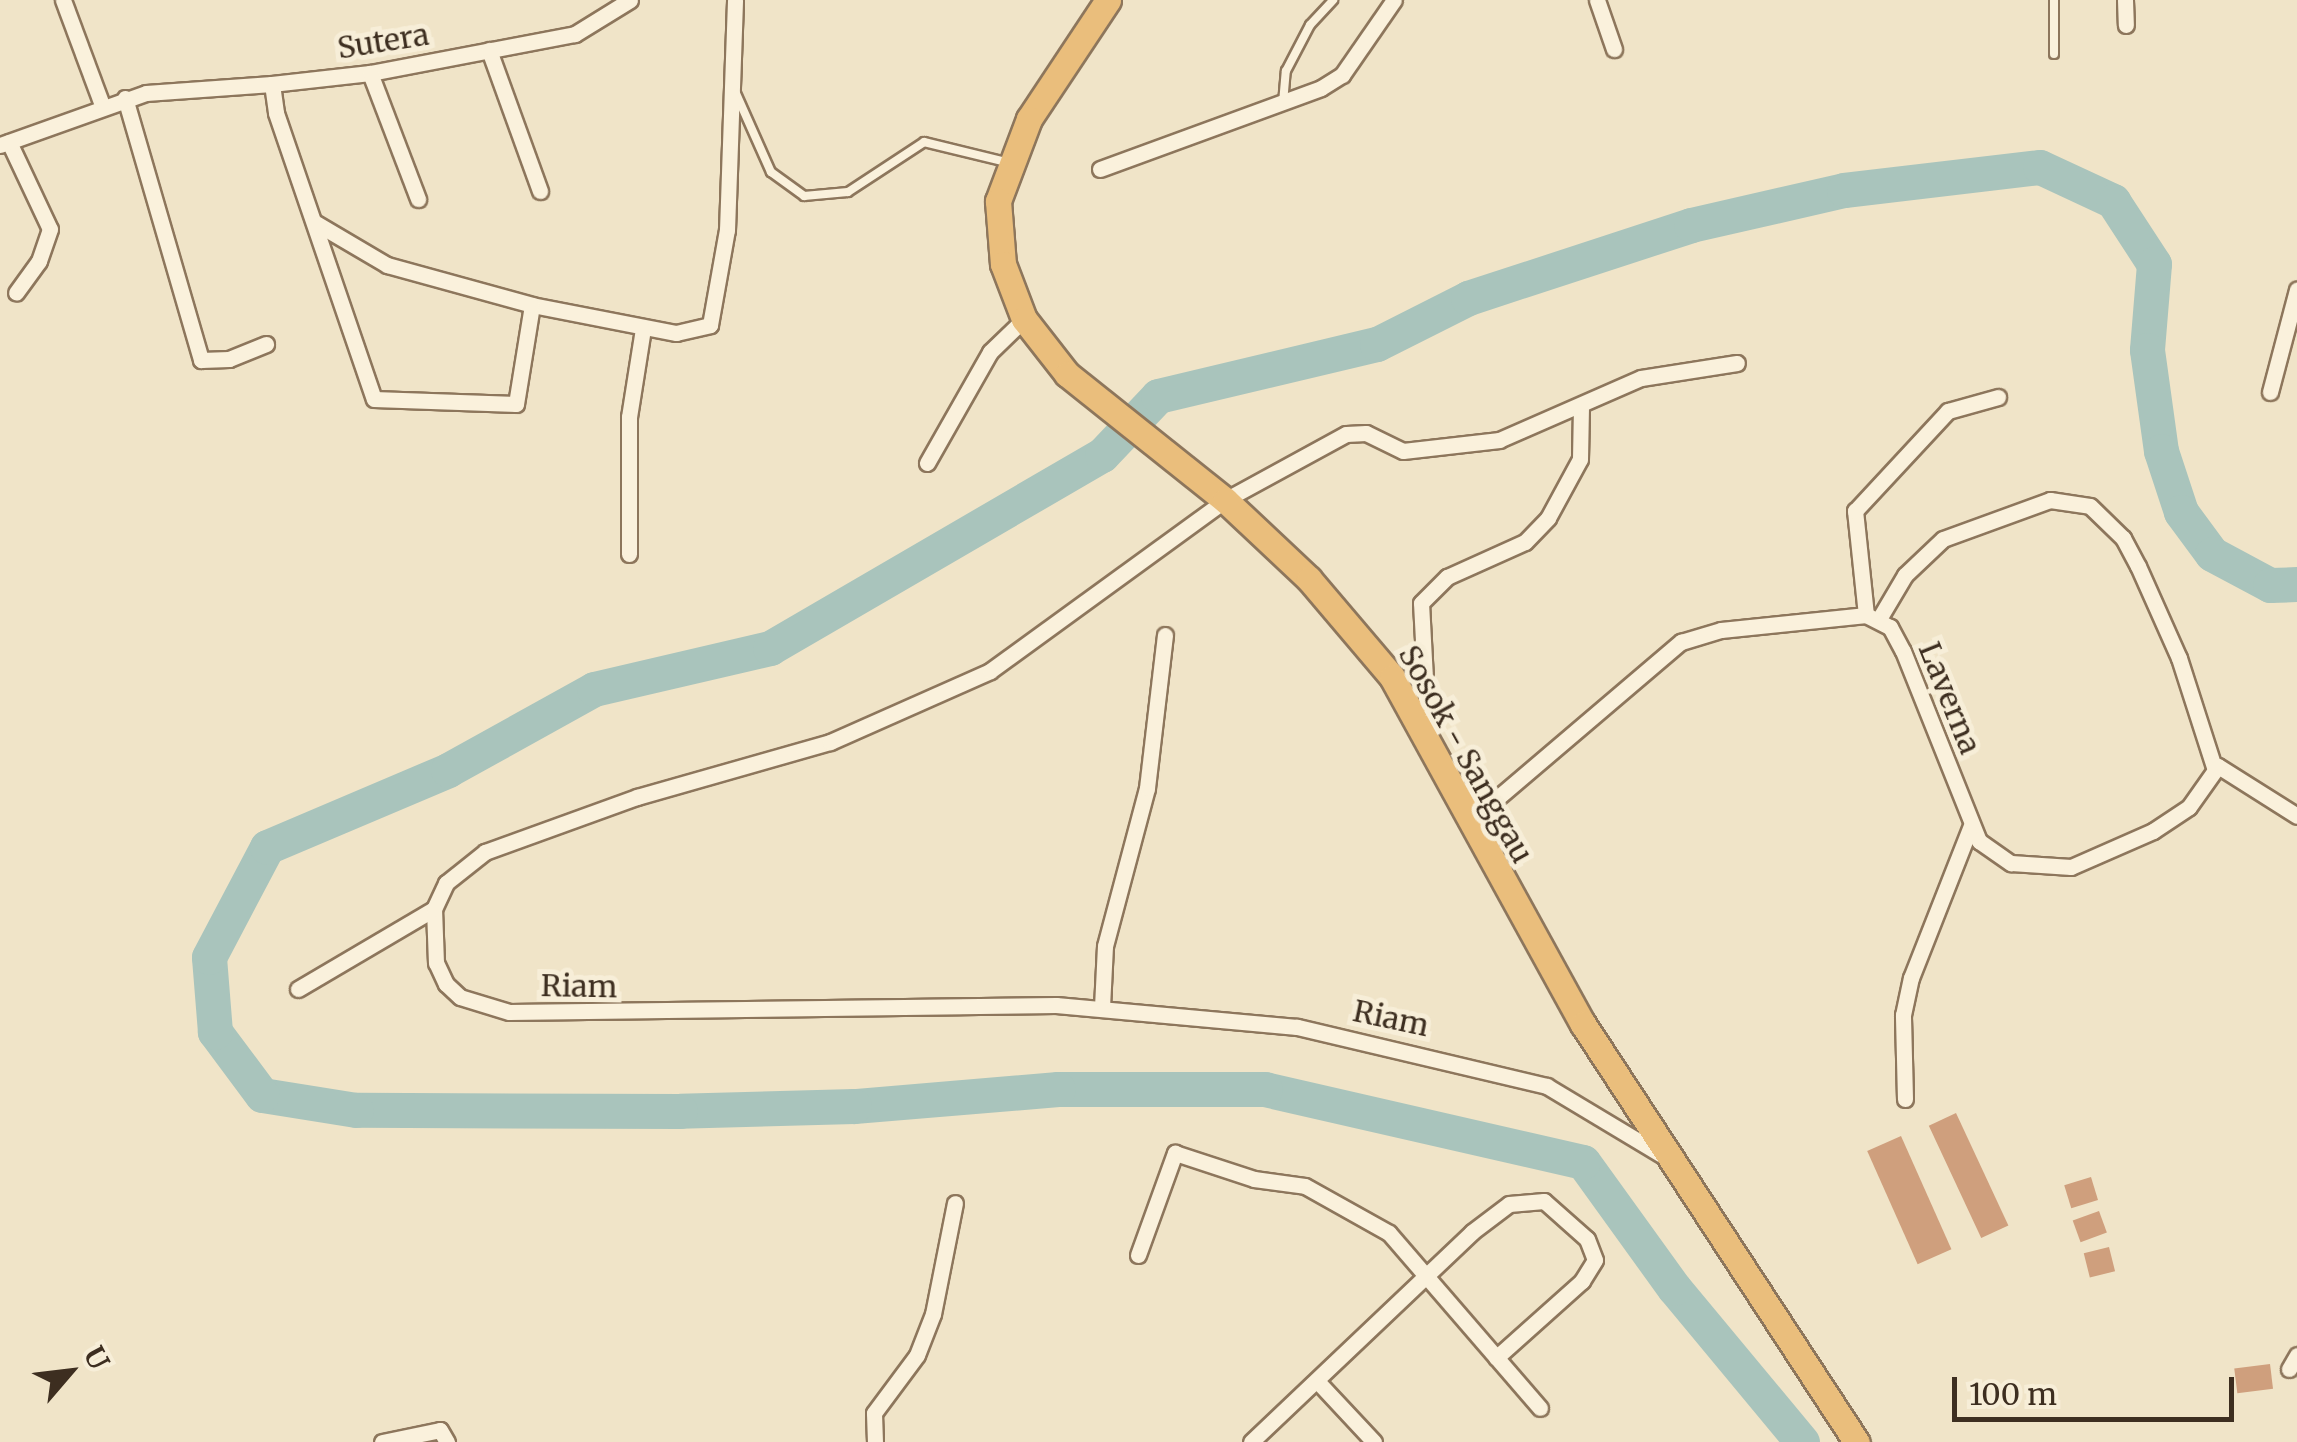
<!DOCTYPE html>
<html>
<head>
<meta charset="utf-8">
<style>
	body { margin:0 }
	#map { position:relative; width:2297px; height:1442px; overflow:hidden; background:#f0e4c8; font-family:Merriweather,serif }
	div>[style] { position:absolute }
	.river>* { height:35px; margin:-17.5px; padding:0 17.5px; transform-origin:17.5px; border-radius:17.5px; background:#a9c4bc }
	.building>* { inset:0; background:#cf9f7d; transform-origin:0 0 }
	.roads { filter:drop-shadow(2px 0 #8d765c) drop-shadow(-2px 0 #8d765c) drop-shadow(0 2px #8d765c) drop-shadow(0 -2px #8d765c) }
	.service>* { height:8px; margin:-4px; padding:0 4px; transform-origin:4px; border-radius:4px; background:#faf1dc }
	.minor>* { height:15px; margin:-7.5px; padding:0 7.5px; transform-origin:7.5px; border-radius:7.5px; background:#faf1dc }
	.trunk>* { height:25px; margin:-12.5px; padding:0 12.5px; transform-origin:12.5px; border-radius:12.5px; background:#eabe7c }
	span { translate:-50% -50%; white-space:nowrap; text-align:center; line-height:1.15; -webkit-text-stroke:10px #f7eed8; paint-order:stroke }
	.street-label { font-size:30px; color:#3d2e20 }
	.north { position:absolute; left:20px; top:1322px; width:100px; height:100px; -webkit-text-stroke:8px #f7eed8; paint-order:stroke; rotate:62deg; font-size:28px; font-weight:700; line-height:40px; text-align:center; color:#3d2e20 }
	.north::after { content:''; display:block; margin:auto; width:35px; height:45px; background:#3d2e20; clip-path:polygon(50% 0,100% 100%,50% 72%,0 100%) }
	.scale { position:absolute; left:1952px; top:1377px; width:282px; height:45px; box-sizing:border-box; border:5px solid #3d2e20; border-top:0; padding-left:12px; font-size:30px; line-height:35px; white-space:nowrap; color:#3d2e20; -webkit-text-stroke:8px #f7eed8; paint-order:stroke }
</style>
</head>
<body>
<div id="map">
	<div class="river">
		<i style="left:1802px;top:1442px;width:200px;rotate:-129.7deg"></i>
		<i style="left:1674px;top:1288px;width:155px;rotate:-125.8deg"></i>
		<i style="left:1583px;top:1162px;width:326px;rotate:-167.1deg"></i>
		<i style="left:1265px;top:1089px;width:207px;rotate:180deg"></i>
		<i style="left:1058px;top:1089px;width:205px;rotate:175.2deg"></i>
		<i style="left:854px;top:1106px;width:174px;rotate:178.4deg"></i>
		<i style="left:680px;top:1111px;width:324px;rotate:-179.8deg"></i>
		<i style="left:356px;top:1110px;width:95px;rotate:-170.9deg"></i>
		<i style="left:262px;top:1095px;width:79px;rotate:-126.7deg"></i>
		<i style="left:215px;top:1032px;width:75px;rotate:-94.6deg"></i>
		<i style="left:209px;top:957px;width:124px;rotate:-62.2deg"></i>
		<i style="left:267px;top:847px;width:197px;rotate:-23deg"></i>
		<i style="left:448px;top:770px;width:167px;rotate:-29deg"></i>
		<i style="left:594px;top:689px;width:181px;rotate:-13.1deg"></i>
		<i style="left:770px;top:648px;width:384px;rotate:-30.2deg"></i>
		<i style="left:1102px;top:455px;width:81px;rotate:-46.5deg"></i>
		<i style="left:1158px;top:396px;width:225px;rotate:-13.4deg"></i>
		<i style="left:1377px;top:344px;width:102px;rotate:-26.8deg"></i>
		<i style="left:1468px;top:298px;width:235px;rotate:-18.1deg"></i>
		<i style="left:1691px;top:225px;width:157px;rotate:-12.9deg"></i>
		<i style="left:1844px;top:190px;width:197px;rotate:-6.7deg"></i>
		<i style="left:2040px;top:167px;width:81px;rotate:25deg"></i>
		<i style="left:2113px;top:201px;width:75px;rotate:56.9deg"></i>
		<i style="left:2154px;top:264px;width:86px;rotate:94.7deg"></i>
		<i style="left:2147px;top:350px;width:102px;rotate:82.1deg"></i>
		<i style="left:2161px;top:451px;width:64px;rotate:71.8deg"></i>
		<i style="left:2181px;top:512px;width:52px;rotate:53.6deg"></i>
		<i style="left:2212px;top:554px;width:66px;rotate:28.1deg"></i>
		<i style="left:2270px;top:585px;width:27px;rotate:-2deg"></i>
	</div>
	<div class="building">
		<i style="left:1956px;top:1113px;width:124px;height:30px;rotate:65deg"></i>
		<i style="left:1901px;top:1136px;width:124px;height:37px;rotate:66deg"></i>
		<i style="left:2091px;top:1177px;width:24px;height:28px;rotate:73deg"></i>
		<i style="left:2099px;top:1211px;width:23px;height:28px;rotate:70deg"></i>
		<i style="left:2109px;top:1247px;width:25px;height:26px;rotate:76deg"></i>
		<i style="left:2270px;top:1364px;width:25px;height:36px;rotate:83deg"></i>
	</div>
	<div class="roads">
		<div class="service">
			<i style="left:2054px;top:54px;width:54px;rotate:-90deg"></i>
			<i style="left:734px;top:89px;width:91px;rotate:66deg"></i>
			<i style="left:771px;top:172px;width:41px;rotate:36deg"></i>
			<i style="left:804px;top:196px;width:44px;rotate:-5.2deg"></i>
			<i style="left:848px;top:192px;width:91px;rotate:-33.3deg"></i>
			<i style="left:924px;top:142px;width:84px;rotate:13.7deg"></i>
			<i style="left:1283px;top:103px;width:32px;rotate:-85deg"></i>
			<i style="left:1286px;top:71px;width:52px;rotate:-62.4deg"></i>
			<i style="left:1310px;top:25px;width:34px;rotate:-47deg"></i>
		</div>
		<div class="minor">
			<i style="left:63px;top:0;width:112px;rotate:69.6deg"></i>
			<i style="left:630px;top:0;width:65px;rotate:148.3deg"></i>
			<i style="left:575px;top:34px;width:209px;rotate:169.2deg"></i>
			<i style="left:370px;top:73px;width:99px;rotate:173.6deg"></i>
			<i style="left:272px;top:84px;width:29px;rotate:82deg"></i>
			<i style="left:276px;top:113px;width:302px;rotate:71.1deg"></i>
			<i style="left:374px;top:399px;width:142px;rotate:2deg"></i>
			<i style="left:516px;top:404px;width:100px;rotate:-80.8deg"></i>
			<i style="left:532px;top:305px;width:147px;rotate:11deg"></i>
			<i style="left:676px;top:333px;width:35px;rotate:-13deg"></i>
			<i style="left:710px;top:325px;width:97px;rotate:-79.9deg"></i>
			<i style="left:727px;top:230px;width:230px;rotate:-88deg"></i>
			<i style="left:1597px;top:0;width:52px;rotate:70.9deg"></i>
			<i style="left:2125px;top:0;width:25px;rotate:88deg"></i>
			<i style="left:489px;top:50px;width:150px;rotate:70.1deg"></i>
			<i style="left:370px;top:73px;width:135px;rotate:69.1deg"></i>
			<i style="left:125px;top:98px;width:273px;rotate:73.8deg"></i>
			<i style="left:201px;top:360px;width:28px;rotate:-2deg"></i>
			<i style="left:229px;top:359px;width:40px;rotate:-22deg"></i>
			<i style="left:9px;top:142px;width:96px;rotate:64.8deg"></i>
			<i style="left:50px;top:229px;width:34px;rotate:109deg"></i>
			<i style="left:39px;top:261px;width:39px;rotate:126deg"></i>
			<i style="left:0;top:145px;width:155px;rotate:-19.6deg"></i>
			<i style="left:146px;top:93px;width:126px;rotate:-4.1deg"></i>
			<i style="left:1100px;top:169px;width:235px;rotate:-20.1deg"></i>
			<i style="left:1321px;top:88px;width:25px;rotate:-32deg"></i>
			<i style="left:1342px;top:75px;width:91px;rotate:-55.3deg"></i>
			<i style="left:314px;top:222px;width:85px;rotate:30.5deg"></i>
			<i style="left:387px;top:265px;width:150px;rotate:15.4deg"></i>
			<i style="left:2270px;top:392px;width:106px;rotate:-75.2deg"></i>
			<i style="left:927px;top:463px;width:128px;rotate:-60.4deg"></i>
			<i style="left:990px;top:352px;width:47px;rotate:-44.1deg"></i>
			<i style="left:629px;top:554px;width:137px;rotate:-90deg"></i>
			<i style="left:629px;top:417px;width:89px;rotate:-81deg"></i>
			<i style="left:1866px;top:615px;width:105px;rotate:-96deg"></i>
			<i style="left:1855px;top:511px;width:137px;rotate:-47.1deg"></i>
			<i style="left:1948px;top:411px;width:52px;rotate:-15.6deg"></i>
			<i style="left:1879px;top:619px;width:51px;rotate:-59.4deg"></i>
			<i style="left:1905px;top:575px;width:52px;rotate:-43.5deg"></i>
			<i style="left:1943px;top:539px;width:114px;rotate:-20deg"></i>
			<i style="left:2050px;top:500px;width:40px;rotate:8.5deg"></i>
			<i style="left:2090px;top:506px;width:46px;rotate:44.1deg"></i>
			<i style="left:2123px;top:538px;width:32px;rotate:62deg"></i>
			<i style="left:2138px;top:566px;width:101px;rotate:66deg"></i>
			<i style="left:2179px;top:658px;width:114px;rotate:72.2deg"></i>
			<i style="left:1428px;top:736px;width:133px;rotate:-93deg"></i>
			<i style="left:1421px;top:603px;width:37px;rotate:-45deg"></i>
			<i style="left:1447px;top:577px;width:85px;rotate:-24.2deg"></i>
			<i style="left:1525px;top:542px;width:33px;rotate:-46deg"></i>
			<i style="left:1548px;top:518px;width:67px;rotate:-61.5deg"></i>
			<i style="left:1580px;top:459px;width:54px;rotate:-88.9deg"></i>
			<i style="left:1468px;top:823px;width:280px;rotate:-40.4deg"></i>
			<i style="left:1681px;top:642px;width:42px;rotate:-16.7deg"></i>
			<i style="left:1721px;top:630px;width:146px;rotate:-5.9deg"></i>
			<i style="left:1866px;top:615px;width:27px;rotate:27deg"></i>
			<i style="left:1890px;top:627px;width:27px;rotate:62deg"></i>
			<i style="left:1903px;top:651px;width:205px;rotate:68.2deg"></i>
			<i style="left:1979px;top:841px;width:39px;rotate:35deg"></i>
			<i style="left:2011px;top:863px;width:60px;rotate:3.8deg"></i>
			<i style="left:2071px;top:867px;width:90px;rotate:-23.7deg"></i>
			<i style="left:2153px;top:831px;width:43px;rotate:-33.7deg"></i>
			<i style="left:2189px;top:807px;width:50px;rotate:-54.7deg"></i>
			<i style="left:2218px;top:766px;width:93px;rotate:32.3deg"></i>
			<i style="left:298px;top:989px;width:158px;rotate:-30.5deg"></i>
			<i style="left:1102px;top:1007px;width:61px;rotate:-87.2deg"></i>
			<i style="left:1105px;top:946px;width:163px;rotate:-75.1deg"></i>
			<i style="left:1147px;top:788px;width:154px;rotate:-83.3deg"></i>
			<i style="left:1905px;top:1099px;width:84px;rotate:-91.4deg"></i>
			<i style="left:1903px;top:1015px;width:38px;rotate:-78deg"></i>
			<i style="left:1911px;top:978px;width:163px;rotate:-68.5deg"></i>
			<i style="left:1665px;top:1157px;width:138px;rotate:-149deg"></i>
			<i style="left:1547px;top:1086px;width:257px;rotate:-166.7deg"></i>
			<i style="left:1297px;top:1027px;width:242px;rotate:-174.8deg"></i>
			<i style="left:1056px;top:1005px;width:547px;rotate:179.27deg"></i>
			<i style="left:509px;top:1012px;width:51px;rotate:-163deg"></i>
			<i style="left:460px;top:997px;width:19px;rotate:-137deg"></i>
			<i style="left:446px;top:984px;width:23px;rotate:-115deg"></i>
			<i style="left:436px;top:963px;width:54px;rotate:-92.1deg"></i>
			<i style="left:434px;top:909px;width:29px;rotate:-65deg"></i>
			<i style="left:446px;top:883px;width:50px;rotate:-38.5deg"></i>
			<i style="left:485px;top:852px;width:162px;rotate:-19.9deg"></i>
			<i style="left:637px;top:797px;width:201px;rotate:-15.9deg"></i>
			<i style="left:830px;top:742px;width:175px;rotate:-23.9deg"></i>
			<i style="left:990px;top:671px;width:291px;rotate:-36deg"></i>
			<i style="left:1225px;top:500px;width:138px;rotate:-28.6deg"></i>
			<i style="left:1346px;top:434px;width:20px;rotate:-3deg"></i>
			<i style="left:1366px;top:433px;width:41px;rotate:25.9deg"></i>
			<i style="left:1403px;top:451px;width:97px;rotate:-6.5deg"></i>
			<i style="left:1499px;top:440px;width:155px;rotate:-23.6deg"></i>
			<i style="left:1641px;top:378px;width:97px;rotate:-8.9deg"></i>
			<i style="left:1138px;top:1255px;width:109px;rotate:-70.1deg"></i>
			<i style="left:1175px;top:1153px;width:83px;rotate:18.2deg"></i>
			<i style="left:1254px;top:1179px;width:51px;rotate:7.8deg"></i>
			<i style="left:1305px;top:1186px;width:96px;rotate:29.2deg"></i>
			<i style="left:1389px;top:1233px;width:231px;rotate:49.2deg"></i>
			<i style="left:2289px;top:1369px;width:16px;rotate:-60deg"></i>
			<i style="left:1318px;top:1382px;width:82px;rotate:47deg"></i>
			<i style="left:382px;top:1442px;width:59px;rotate:-11.7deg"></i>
			<i style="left:440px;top:1430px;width:14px;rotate:60deg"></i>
			<i style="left:875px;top:1442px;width:29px;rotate:-92deg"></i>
			<i style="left:874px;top:1413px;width:72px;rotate:-53.4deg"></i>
			<i style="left:917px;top:1355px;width:44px;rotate:-68.7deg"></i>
			<i style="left:933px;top:1314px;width:113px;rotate:-78.8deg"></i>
			<i style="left:1251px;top:1442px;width:305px;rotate:-43.5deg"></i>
			<i style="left:1472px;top:1232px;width:46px;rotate:-37.1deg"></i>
			<i style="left:1509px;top:1204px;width:35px;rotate:-5deg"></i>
			<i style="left:1544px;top:1201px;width:57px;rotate:41.5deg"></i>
			<i style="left:1587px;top:1239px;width:22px;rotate:69deg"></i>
			<i style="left:1595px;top:1260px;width:25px;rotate:122deg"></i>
			<i style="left:1582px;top:1281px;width:115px;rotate:138.2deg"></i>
		</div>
		<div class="trunk">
			<i style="left:1108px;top:0;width:143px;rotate:123.6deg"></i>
			<i style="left:1029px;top:119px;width:88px;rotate:110.7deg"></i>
			<i style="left:998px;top:201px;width:63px;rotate:85.5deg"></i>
			<i style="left:1003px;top:264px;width:59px;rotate:69.1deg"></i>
			<i style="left:1024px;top:319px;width:70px;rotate:52deg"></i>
			<i style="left:1067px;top:374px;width:202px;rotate:38.6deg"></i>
			<i style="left:1225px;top:500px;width:115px;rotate:43.2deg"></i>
			<i style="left:1309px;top:579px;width:128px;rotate:49.7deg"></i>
			<i style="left:1392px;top:677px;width:396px;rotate:61.2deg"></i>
			<i style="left:1583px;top:1024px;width:500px;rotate:56.8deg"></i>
		</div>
	</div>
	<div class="street-label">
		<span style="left:383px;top:41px;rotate:-9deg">Sutera</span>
		<span style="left:1950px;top:698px;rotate:68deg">Laverna</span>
		<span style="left:1466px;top:754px;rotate:61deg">Sosok - Sanggau</span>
		<span style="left:579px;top:986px;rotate:1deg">Riam</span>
		<span style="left:1391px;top:1018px;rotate:12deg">Riam</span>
	</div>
	<div class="north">U</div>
	<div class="scale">100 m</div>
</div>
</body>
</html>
